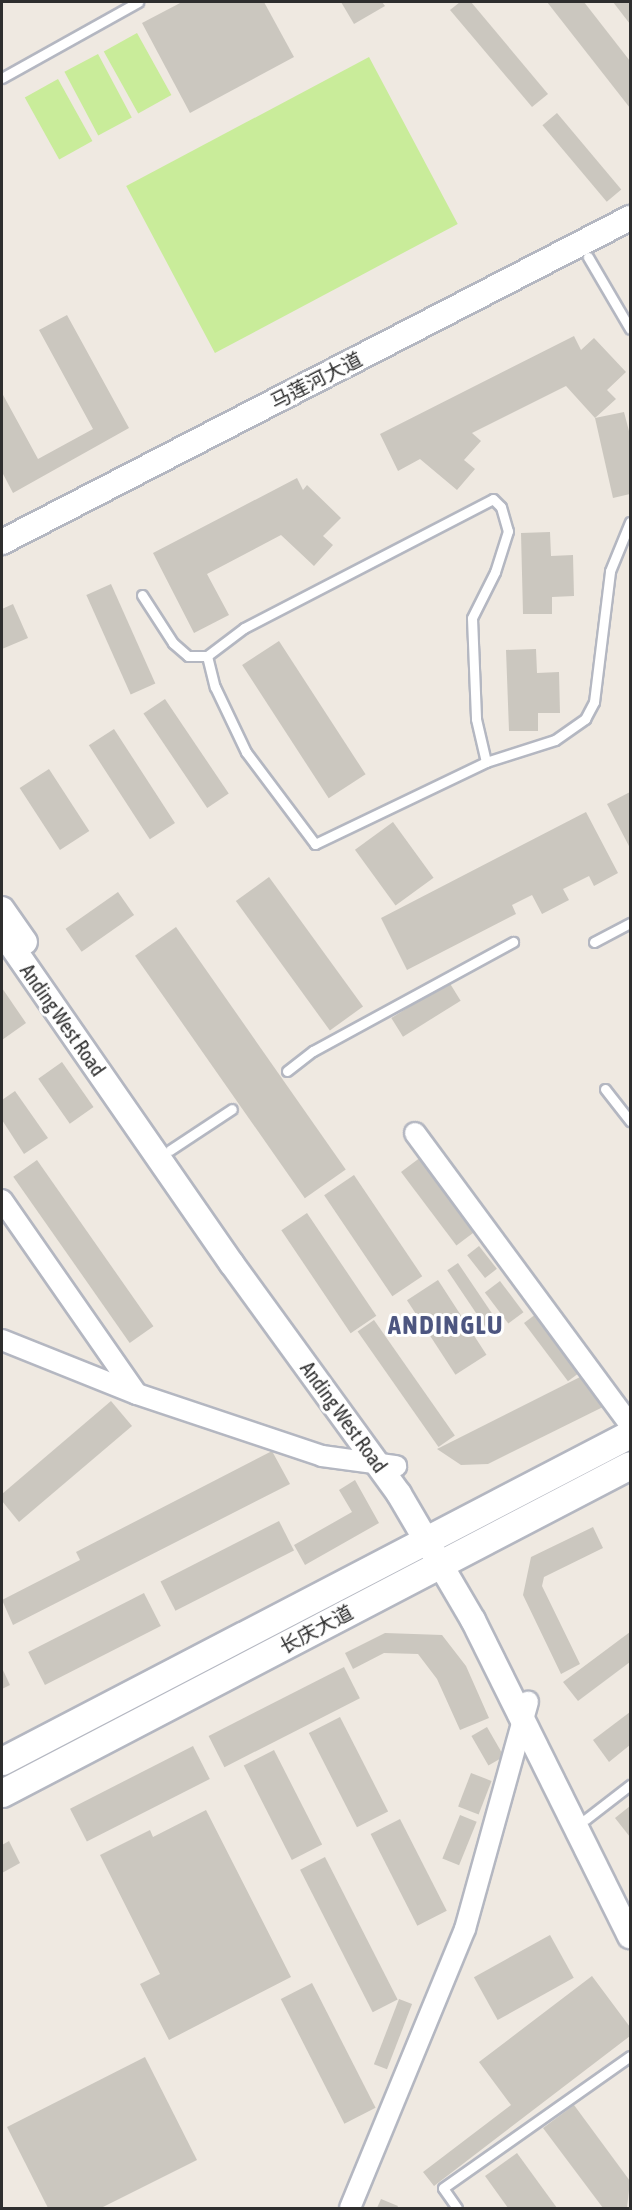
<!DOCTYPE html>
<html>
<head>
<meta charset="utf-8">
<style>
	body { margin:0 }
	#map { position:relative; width:632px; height:2210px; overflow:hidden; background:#efe9e1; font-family:"Asap Condensed","Noto Sans SC",sans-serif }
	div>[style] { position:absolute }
	.pitch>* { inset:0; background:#c9ec9a; transform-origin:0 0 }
	.building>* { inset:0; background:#cbc7bf; transform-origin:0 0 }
	.roads { filter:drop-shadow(2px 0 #b4b7c1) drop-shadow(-2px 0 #b4b7c1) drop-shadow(0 2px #b4b7c1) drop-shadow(0 -2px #b4b7c1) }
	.service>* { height:9px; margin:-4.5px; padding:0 4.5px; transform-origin:4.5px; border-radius:4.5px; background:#fff }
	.minor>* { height:20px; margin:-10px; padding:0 10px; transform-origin:10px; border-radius:10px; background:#fff }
	.tertiary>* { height:24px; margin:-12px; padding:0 12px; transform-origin:12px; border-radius:12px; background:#fff }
	.secondary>* { height:27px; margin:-13.5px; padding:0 13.5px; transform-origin:13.5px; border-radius:13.5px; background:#fff }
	span { translate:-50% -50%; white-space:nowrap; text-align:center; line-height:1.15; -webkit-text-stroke:6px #fff; paint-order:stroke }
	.street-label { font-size:20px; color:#2e2e2e }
	.district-label { font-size:26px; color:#4d5680; font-weight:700; letter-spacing:1.5px }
	.frame { position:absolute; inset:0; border:3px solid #2e2e2e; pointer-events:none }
</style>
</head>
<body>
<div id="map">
	<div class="pitch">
		<i style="left:137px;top:33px;width:71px;height:38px;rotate:61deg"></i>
		<i style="left:98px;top:54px;width:72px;height:38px;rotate:62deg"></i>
		<i style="left:369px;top:57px;width:189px;height:275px;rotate:62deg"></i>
		<i style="left:58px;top:79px;width:71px;height:38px;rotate:61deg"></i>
	</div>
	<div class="building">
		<i style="clip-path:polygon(182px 2px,264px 2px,294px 57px,190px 113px,142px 23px)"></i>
		<i style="clip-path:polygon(341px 2px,382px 2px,385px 6px,354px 24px)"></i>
		<i style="clip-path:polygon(460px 2px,471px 2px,548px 94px,532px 107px,450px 10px)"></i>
		<i style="clip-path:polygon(547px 2px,584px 2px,630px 61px,630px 108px)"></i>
		<i style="clip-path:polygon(613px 2px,630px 2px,630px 24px)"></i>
		<i style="left:557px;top:113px;width:100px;height:19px;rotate:50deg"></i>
		<i style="clip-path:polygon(67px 315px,129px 428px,13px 493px,2px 472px,2px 393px,38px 459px,93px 429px,39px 330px)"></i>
		<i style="clip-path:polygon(574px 336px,581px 350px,594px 338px,626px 372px,607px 390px,616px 399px,595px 418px,566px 386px,472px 433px,481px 441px,464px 460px,475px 469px,457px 490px,420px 459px,398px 471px,380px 434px)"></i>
		<i style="clip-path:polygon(624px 412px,630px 435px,630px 494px,613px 498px,595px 418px)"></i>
		<i style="clip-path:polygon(297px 478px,303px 490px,307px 485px,341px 518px,323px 536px,333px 545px,314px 566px,281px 535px,207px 574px,229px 615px,194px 633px,153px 553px)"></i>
		<i style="clip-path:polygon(550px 532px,551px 556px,573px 555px,574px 596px,552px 597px,552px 614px,523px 614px,521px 533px)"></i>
		<i style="left:111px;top:584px;width:109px;height:27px;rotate:66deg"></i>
		<i style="clip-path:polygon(13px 604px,28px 638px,2px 649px,2px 609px)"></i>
		<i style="left:279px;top:641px;width:159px;height:44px;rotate:57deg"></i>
		<i style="clip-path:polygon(536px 649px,537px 673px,559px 672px,560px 713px,538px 713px,538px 731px,509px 731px,506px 650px)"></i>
		<i style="left:165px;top:699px;width:114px;height:26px;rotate:56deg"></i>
		<i style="left:114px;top:729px;width:112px;height:30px;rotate:57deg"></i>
		<i style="left:49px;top:769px;width:74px;height:35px;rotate:57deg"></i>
		<i style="clip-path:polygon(630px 792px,630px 848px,607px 804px)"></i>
		<i style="clip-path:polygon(586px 812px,618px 873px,594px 886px,589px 876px,563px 889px,569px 900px,542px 914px,532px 895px,512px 905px,516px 914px,407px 970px,381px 918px)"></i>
		<i style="left:393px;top:822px;width:69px;height:47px;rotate:54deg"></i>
		<i style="left:269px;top:877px;width:160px;height:41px;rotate:54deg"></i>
		<i style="left:118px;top:892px;width:28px;height:64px;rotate:55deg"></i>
		<i style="left:176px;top:927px;width:296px;height:50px;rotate:55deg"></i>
		<i style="left:449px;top:982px;width:22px;height:68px;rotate:58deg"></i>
		<i style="clip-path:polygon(2px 988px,26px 1023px,2px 1040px)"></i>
		<i style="left:62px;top:1062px;width:55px;height:29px;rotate:55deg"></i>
		<i style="clip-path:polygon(15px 1091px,48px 1138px,24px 1154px,2px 1120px,2px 1100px)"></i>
		<i style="left:421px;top:1157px;width:92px;height:25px;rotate:53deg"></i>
		<i style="left:37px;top:1160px;width:203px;height:29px;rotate:55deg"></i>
		<i style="left:354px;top:1175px;width:122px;height:36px;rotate:56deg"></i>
		<i style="left:307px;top:1213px;width:124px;height:31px;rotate:56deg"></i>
		<i style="left:479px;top:1246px;width:29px;height:15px;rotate:52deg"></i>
		<i style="left:458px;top:1263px;width:73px;height:13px;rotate:56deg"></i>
		<i style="left:438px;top:1280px;width:89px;height:37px;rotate:57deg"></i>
		<i style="left:500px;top:1281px;width:39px;height:19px;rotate:53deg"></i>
		<i style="left:536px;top:1314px;width:73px;height:15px;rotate:53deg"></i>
		<i style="left:374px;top:1320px;width:141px;height:20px;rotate:55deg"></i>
		<i style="clip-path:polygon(590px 1372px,607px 1405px,488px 1464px,461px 1465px,437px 1449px)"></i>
		<i style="clip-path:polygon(111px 1401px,132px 1426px,19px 1522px,2px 1501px,2px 1494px)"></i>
		<i style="clip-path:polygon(272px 1451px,290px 1484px,13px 1625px,2px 1600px,80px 1560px,76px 1552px)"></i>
		<i style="clip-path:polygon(355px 1480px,379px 1523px,305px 1565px,294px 1545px,352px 1512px,339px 1490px)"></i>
		<i style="left:279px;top:1521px;width:33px;height:133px;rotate:63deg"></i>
		<i style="clip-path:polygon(593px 1527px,603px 1548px,544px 1577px,542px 1586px,580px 1664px,561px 1674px,523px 1595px,531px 1557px)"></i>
		<i style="left:144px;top:1593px;width:37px;height:130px;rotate:63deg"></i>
		<i style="clip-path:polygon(630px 1632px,630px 1662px,578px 1701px,563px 1682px)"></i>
		<i style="clip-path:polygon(385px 1633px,442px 1635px,466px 1666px,489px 1718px,460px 1730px,437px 1679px,418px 1654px,384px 1653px,353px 1669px,345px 1653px)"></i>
		<i style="left:344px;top:1667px;width:35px;height:152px;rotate:63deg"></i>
		<i style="clip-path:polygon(2px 1668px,10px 1685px,2px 1689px)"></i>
		<i style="clip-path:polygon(630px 1712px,630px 1745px,609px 1762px,593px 1740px)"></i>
		<i style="left:340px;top:1717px;width:106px;height:35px;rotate:63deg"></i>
		<i style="left:487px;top:1727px;width:34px;height:18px;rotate:60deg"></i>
		<i style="left:193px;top:1746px;width:37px;height:138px;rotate:63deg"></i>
		<i style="left:274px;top:1750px;width:106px;height:34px;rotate:63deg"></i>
		<i style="left:471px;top:1773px;width:22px;height:36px;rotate:21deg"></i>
		<i style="clip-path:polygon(630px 1806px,630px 1837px,615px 1818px)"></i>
		<i style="clip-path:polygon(206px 1810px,291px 1977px,169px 2040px,140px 1984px,160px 1974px,100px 1855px,150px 1830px,153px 1837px)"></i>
		<i style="left:460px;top:1815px;width:18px;height:47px;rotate:22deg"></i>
		<i style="left:400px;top:1819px;width:103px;height:33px;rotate:63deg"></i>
		<i style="clip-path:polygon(9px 1841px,20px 1863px,2px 1873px,2px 1845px)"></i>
		<i style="left:325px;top:1857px;width:160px;height:28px;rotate:63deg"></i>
		<i style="left:550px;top:1935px;width:49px;height:87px;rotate:61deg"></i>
		<i style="clip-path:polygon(592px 1976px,630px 2027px,630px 2036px,434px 2186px,423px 2172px,511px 2105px,479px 2062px)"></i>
		<i style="left:312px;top:1983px;width:140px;height:35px;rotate:63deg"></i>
		<i style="left:399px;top:1999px;width:14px;height:70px;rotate:21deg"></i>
		<i style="clip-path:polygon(145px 2057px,197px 2160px,101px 2208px,48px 2208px,7px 2127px)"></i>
		<i style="clip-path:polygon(574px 2105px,630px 2181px,627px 2208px,603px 2208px,543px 2128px)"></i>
		<i style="clip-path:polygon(517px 2153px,557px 2208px,508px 2208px,485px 2176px)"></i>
		<i style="clip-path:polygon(381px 2199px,398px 2206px,397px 2208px,377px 2208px)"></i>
	</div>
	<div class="roads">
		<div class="service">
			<i style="left:2px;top:78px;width:156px;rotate:-29.2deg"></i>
			<i style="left:588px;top:257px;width:83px;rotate:59.7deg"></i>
			<i style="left:142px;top:595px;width:57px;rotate:57.1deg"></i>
			<i style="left:173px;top:643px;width:20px;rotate:41deg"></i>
			<i style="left:188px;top:656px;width:19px"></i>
			<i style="left:207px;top:656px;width:46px;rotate:-37.1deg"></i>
			<i style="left:244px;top:628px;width:280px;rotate:-27.4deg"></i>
			<i style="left:493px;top:499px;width:11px;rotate:45deg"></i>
			<i style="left:501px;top:507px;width:25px;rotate:74deg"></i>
			<i style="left:508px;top:531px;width:43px;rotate:107.6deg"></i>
			<i style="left:495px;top:572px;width:51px;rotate:116.6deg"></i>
			<i style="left:472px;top:618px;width:101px;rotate:87.7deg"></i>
			<i style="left:476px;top:719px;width:44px;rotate:76.9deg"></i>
			<i style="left:207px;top:656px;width:32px;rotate:76deg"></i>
			<i style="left:215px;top:687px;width:72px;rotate:64.5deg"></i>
			<i style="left:246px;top:752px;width:115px;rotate:53.1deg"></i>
			<i style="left:315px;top:844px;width:190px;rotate:-25.6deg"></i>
			<i style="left:486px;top:762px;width:72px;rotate:-17.7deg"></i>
			<i style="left:555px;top:740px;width:37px;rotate:-35deg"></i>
			<i style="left:585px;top:719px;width:19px;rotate:-62deg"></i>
			<i style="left:594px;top:702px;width:132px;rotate:-83deg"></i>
			<i style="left:610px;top:571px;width:53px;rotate:-67.8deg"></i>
			<i style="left:594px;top:942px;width:41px;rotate:-27.8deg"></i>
			<i style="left:287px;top:1071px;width:33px;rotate:-38deg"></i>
			<i style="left:313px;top:1051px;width:228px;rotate:-28.6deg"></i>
			<i style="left:605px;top:1089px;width:41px;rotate:52deg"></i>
			<i style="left:170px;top:1150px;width:74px;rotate:-33.5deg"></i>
			<i style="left:586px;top:1819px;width:56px;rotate:-37.7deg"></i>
			<i style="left:457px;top:2208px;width:24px;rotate:-125deg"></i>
			<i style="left:443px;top:2188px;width:229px;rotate:-35.2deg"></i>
		</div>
		<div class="minor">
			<i style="left:415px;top:1133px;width:363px;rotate:53.6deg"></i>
			<i style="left:2px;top:1200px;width:236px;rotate:55.2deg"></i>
			<i style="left:2px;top:1340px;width:145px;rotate:21.8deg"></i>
			<i style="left:137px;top:1394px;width:195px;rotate:18.5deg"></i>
			<i style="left:322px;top:1456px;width:75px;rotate:7.7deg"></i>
			<i style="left:350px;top:2208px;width:302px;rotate:-67.6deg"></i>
			<i style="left:465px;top:1929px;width:236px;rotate:-74.5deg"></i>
		</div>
		<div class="tertiary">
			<i style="left:2px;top:542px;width:707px;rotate:-27.29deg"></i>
			<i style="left:2px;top:909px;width:40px;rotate:55.1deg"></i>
			<i style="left:2px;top:932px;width:404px;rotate:55.3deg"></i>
			<i style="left:232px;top:1264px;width:284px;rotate:54deg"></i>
			<i style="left:399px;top:1494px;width:146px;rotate:59.6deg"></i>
			<i style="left:473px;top:1620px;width:353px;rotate:63.6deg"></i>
		</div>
		<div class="secondary">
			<i style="left:2px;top:1761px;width:708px;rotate:-27.51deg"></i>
			<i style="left:2px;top:1793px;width:708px;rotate:-27.58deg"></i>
		</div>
	</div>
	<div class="street-label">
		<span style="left:316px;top:380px;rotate:-27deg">马莲河大道</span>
		<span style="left:63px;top:1020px;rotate:55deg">Anding West Road</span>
		<span style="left:344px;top:1417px;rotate:54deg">Anding West Road</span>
		<span style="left:316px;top:1629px;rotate:-28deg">长庆大道</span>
	</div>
	<div class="district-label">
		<span style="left:446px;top:1326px">ANDINGLU</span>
	</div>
	<div class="frame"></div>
</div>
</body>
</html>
